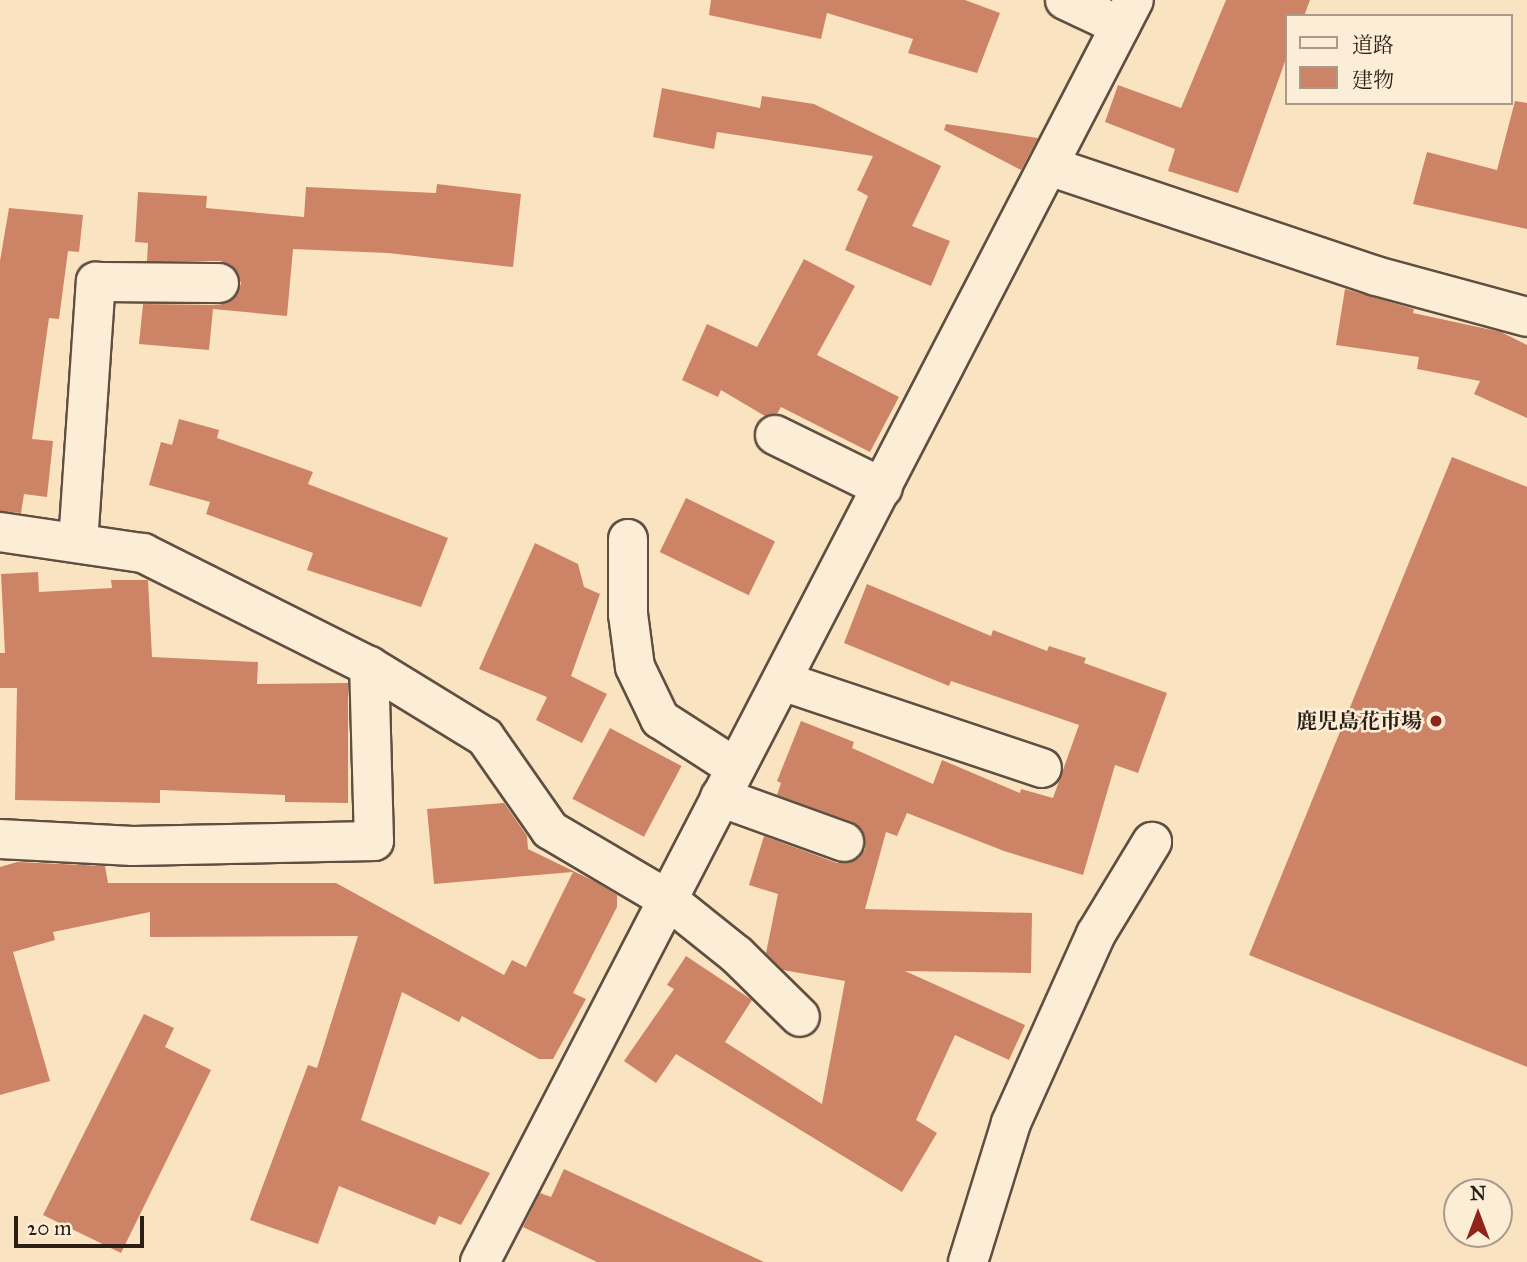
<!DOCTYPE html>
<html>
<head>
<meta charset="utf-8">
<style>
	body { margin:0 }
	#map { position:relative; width:1527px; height:1262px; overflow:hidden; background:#fae3c1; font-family:"IM FELL Great Primer","Noto Serif JP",serif }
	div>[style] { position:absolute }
	.building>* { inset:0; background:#cd8466; transform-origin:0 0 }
	.roads { filter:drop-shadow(2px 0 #604f41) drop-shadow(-2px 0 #604f41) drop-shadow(0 2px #604f41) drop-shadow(0 -2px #604f41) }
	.street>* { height:38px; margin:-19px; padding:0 19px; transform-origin:19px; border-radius:19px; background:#fcedd7 }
	.secondary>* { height:38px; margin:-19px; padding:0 19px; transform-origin:19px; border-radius:19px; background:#fcedd7 }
	.dots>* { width:19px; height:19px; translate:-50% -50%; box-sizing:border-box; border:4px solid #fcedd7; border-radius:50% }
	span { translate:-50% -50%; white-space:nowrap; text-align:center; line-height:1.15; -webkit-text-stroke:5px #fcedd7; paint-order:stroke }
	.poi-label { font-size:21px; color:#2c1e16; font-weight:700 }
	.right { translate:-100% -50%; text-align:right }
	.legend { position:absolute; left:1285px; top:14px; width:228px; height:91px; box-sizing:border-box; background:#fcedd7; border:2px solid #a99a8a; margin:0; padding:9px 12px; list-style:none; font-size:21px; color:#2c1e16 }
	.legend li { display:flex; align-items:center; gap:14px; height:35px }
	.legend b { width:35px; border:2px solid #a99a8a }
	.north { position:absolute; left:1443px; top:1178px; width:70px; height:70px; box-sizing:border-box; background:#fcedd7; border:2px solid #a99a8a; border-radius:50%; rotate:0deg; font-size:19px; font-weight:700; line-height:28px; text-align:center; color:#2c1e16 }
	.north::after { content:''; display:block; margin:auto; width:24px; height:32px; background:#8f2418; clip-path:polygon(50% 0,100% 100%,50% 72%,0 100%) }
	.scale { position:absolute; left:14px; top:1216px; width:130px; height:32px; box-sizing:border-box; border:4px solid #2c1e16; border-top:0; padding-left:9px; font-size:21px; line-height:24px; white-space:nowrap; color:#2c1e16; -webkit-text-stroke:5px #fcedd7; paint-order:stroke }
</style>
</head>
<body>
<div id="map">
	<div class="building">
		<i style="clip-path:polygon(711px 0,965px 0,1000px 13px,977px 73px,908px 53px,913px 39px,827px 13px,821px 39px,709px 15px)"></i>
		<i style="clip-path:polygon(1226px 0,1310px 0,1304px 16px,1287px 16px,1287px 56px,1238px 193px,1168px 171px,1175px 149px,1105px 122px,1118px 85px,1181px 108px)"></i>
		<i style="clip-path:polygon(662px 88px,760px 108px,762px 96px,814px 104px,941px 166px,912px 226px,950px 241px,931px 286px,845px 250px,868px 196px,857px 190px,873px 156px,717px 132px,714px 149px,653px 137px)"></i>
		<i style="clip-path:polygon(1515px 101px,1527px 103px,1527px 229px,1413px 204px,1427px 152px,1497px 170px)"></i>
		<i style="clip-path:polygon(946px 124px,1038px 138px,1021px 170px,944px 130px)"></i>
		<i style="clip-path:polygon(437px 184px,521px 194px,513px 267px,388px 253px,293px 249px,287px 316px,213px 309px,209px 350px,139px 344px,143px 304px,220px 305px,237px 295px,241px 283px,231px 265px,220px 261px,147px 261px,148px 243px,135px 242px,138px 192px,207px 196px,206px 208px,304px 217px,306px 187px,436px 193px)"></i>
		<i style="clip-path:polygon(9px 208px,83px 215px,79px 252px,68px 251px,59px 319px,49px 318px,32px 439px,53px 441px,47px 497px,24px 494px,21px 513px,0 511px,0 261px)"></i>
		<i style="clip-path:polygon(804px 259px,855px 286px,817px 355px,899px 397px,870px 452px,781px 407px,777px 414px,765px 416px,721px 390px,718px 397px,682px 380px,707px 324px,757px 347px)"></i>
		<i style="clip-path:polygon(1345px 289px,1414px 309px,1413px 313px,1501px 332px,1527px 345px,1527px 418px,1474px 394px,1480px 381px,1417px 369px,1419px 357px,1336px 345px)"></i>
		<i style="clip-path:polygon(179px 419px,219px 430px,217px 438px,313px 472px,308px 484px,448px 538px,421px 607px,307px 570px,313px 553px,206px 514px,210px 502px,149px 485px,161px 442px,172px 445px)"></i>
		<i style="clip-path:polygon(1452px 457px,1527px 487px,1527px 1067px,1249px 955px)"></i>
		<i style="left:686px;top:498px;width:99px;height:60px;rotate:26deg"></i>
		<i style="clip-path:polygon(535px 543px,578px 564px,584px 587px,600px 594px,571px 676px,607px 694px,582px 743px,536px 720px,547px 697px,479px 669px)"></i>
		<i style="clip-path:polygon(38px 572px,39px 592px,112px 588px,111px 580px,148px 580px,152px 657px,258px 662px,257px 684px,348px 683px,348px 803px,285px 802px,285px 795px,160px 790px,160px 803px,15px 800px,17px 688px,0 688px,0 653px,5px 653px,1px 574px)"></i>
		<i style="clip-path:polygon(867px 584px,991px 636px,993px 630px,1047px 651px,1049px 646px,1086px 658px,1084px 663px,1167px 693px,1138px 773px,1115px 765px,1083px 875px,1004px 851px,907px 813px,897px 836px,886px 832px,865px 909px,1032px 913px,1031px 973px,905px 971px,1025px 1025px,1009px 1060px,955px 1035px,916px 1120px,937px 1133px,902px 1192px,676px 1054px,656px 1083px,624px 1061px,674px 989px,667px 985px,686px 956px,752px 1000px,725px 1042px,822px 1104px,845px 981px,783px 970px,766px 953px,778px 894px,749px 885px,764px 836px,837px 863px,858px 859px,865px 849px,865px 838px,852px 822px,777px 795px,781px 783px,777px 781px,801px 721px,854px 742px,852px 748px,933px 784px,942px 760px,1020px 793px,1021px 789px,1053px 798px,1079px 725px,951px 681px,949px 686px,844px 643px)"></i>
		<i style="left:610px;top:728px;width:81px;height:80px;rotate:28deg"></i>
		<i style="clip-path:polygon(504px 803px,527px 836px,528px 849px,596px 882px,617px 895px,617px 907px,573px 993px,586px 999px,553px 1059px,539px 1059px,462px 1016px,459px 1022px,402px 992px,361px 1120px,490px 1173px,461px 1225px,439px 1216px,435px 1225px,339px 1186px,318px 1244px,250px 1220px,308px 1065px,317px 1068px,358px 936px,150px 937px,150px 912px,53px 932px,55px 940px,13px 952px,50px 1081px,0 1095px,0 867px,17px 862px,105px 866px,108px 883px,336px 883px,504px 975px,512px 960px,526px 967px,573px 872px,434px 884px,427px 809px)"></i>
		<i style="clip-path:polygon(144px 1014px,174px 1028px,165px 1047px,211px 1070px,121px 1253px,43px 1215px)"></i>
		<i style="clip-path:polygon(564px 1169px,764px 1262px,597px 1262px,523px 1227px,540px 1193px,551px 1197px)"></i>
	</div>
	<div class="roads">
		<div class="street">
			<i style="left:1065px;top:0;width:61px;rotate:25.3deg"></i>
			<i style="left:1049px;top:166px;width:345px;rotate:18.6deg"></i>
			<i style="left:1376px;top:276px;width:156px;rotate:15.2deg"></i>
			<i style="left:775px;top:435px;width:120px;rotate:26.1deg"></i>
			<i style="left:0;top:532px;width:145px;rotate:8.4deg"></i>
			<i style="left:143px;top:553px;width:253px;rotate:26.6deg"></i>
			<i style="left:369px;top:666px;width:136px;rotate:31.5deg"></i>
			<i style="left:485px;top:737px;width:113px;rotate:55deg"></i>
			<i style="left:550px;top:830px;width:136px;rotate:30.5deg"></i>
			<i style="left:667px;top:899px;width:90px;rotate:38.7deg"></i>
			<i style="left:737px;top:955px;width:88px;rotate:44.5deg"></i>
			<i style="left:628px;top:539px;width:75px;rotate:90deg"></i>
			<i style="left:628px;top:614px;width:53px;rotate:82.5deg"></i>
			<i style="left:635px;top:667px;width:58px;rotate:64.3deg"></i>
			<i style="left:660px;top:719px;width:90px;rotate:32.8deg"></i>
			<i style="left:78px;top:543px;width:262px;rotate:-86.1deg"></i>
			<i style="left:96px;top:282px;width:123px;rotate:0.5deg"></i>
			<i style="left:782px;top:681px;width:274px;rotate:18.5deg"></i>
			<i style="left:720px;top:797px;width:132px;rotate:19.9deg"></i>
			<i style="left:0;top:839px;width:133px;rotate:3deg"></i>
			<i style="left:133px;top:846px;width:241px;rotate:-1.2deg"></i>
			<i style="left:374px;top:841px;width:175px;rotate:-91.6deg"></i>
			<i style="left:968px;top:1262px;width:145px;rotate:-72.8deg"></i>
			<i style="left:1011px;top:1123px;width:207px;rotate:-65.8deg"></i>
			<i style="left:1096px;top:934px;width:108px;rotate:-58.7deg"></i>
		</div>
		<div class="secondary">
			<i style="left:480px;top:1262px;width:1421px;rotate:-62.61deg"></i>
		</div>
	</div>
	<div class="dots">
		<i style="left:1436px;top:721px;background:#8f2418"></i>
	</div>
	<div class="poi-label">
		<span class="right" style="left:1422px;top:721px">鹿児島花市場</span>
	</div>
	<ul class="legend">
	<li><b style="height:9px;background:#fcedd7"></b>道路</li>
	<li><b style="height:19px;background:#cd8466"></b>建物</li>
	</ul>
	<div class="north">N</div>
	<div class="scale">20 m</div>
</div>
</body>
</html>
